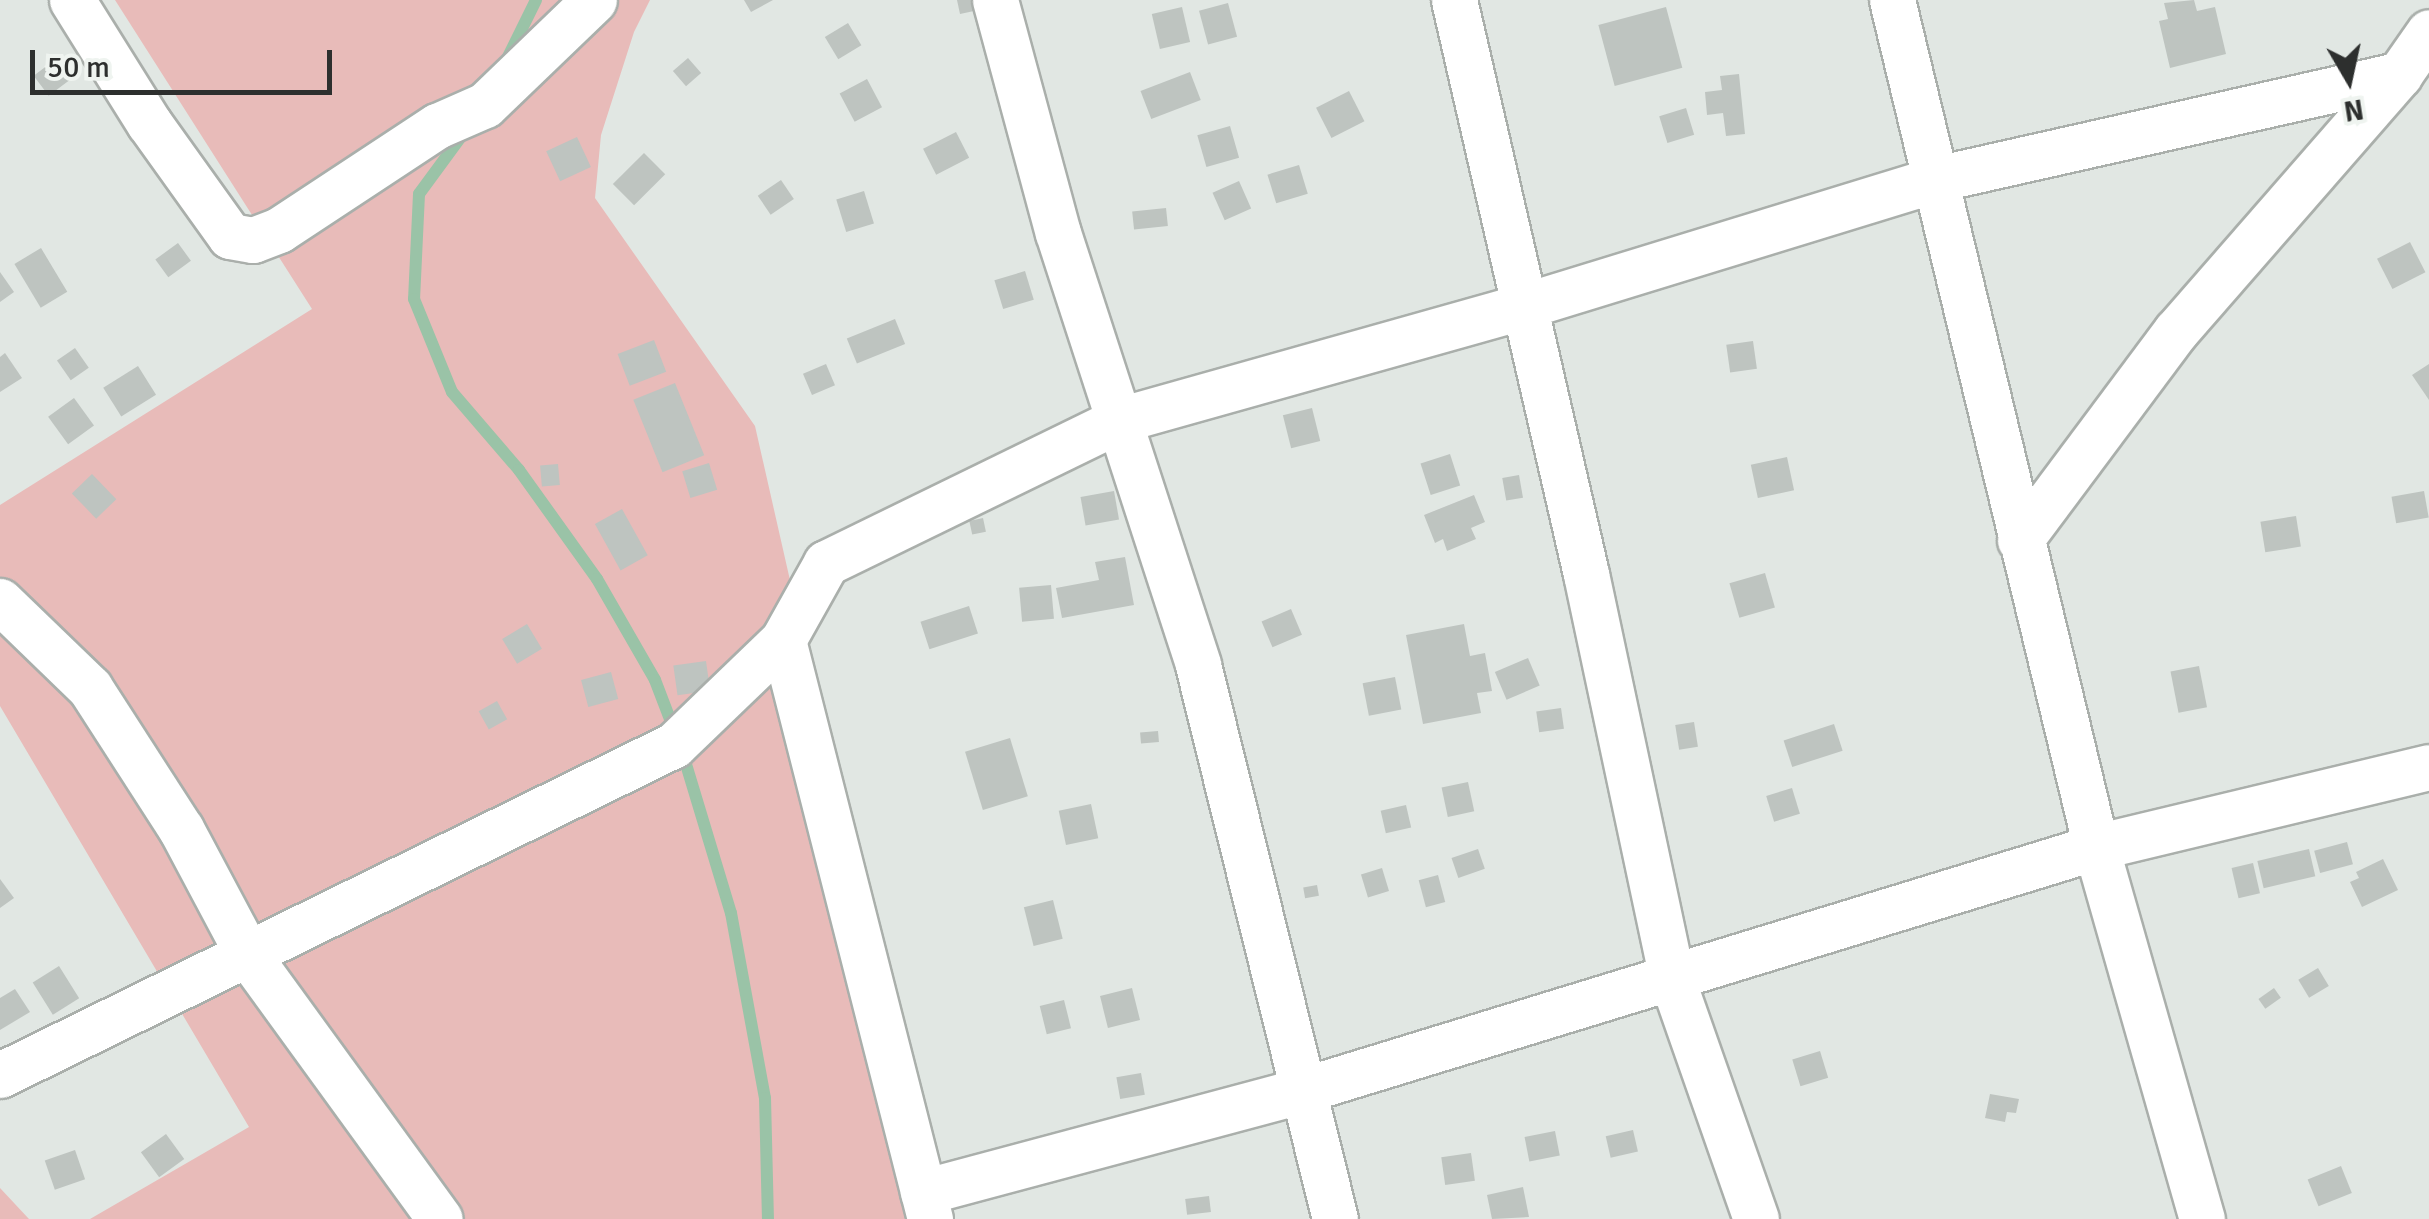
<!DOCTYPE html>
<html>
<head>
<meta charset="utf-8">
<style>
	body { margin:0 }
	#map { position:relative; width:2429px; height:1219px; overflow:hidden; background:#e1e7e3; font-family:Signika,sans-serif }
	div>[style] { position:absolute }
	.green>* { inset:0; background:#e8bbb9 }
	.stream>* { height:12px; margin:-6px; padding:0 6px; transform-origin:6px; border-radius:6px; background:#9ac3a7 }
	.building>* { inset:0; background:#bec4c0; transform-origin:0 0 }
	.roads { filter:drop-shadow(2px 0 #aaafab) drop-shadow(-2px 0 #aaafab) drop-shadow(0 2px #aaafab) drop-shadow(0 -2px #aaafab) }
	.minor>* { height:45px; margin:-22.5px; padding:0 22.5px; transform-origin:22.5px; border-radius:22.5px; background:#fff }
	span { translate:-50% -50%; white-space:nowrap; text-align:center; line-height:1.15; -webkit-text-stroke:10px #eff4f0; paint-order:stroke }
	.north { position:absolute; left:2299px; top:30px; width:100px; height:100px; -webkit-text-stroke:8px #eff4f0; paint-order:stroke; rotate:171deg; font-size:28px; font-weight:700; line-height:40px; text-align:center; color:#2d2f2e }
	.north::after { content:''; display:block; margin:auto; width:35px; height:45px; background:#2d2f2e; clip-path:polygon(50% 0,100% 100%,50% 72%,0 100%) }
	.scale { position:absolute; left:30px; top:50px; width:302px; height:45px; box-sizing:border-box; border:5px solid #2d2f2e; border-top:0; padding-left:12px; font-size:30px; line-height:35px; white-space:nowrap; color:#2d2f2e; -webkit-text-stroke:8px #eff4f0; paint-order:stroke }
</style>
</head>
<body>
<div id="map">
	<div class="green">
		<i style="clip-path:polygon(115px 0,650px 0,634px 32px,601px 135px,595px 198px,755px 426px,935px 1219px,90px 1219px,249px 1127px,0 706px,0 505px,312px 309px)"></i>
		<i style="clip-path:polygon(0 1188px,29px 1219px,0 1219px)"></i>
	</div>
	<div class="stream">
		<i style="left:506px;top:61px;width:68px;rotate:-63.8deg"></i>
		<i style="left:466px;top:130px;width:79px;rotate:126.3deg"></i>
		<i style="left:419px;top:194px;width:105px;rotate:92.7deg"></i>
		<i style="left:414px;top:299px;width:100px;rotate:67.8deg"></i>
		<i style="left:452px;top:392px;width:103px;rotate:49.3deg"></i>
		<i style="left:519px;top:470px;width:134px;rotate:54.4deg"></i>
		<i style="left:597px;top:579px;width:116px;rotate:60.1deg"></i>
		<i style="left:655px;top:680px;width:56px;rotate:69deg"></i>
		<i style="left:682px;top:751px;width:169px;rotate:73.2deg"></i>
		<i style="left:731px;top:913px;width:188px;rotate:79.6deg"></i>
		<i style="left:765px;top:1098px;width:121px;rotate:88.6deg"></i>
	</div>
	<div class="building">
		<i style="clip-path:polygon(744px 0,773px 0,751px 12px)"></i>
		<i style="clip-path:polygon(957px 0,972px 0,974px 11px,960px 14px)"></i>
		<i style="clip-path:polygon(2194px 0,2197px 11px,2215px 7px,2226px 54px,2170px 68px,2159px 21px,2168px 19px,2164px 3px)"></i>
		<i style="left:1228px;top:3px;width:35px;height:30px;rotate:75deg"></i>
		<i style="left:1182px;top:7px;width:36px;height:31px;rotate:77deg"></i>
		<i style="left:1666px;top:7px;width:63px;height:70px;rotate:75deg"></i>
		<i style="left:848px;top:23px;width:26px;height:27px;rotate:59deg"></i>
		<i style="left:60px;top:56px;width:25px;height:33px;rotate:53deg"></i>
		<i style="left:688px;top:58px;width:20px;height:20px;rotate:49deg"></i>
		<i style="left:1190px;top:72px;width:30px;height:53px;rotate:69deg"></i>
		<i style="clip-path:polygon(1739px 74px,1745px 134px,1726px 136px,1723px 113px,1707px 115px,1705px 92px,1722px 90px,1720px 76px)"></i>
		<i style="left:867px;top:79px;width:32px;height:31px;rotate:62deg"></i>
		<i style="left:1349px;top:91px;width:34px;height:37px;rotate:63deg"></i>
		<i style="left:1686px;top:108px;width:28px;height:28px;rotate:73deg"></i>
		<i style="left:1230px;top:126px;width:33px;height:34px;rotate:74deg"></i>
		<i style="left:956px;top:132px;width:29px;height:37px;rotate:63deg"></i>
		<i style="left:577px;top:137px;width:33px;height:34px;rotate:65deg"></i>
		<i style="left:644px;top:153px;width:30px;height:44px;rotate:45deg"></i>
		<i style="left:1299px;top:165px;width:30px;height:33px;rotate:73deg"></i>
		<i style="left:781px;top:180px;width:23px;height:28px;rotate:56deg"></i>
		<i style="left:1239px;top:181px;width:30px;height:29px;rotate:66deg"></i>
		<i style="left:864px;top:191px;width:34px;height:29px;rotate:73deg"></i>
		<i style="left:1166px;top:208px;width:18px;height:34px;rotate:84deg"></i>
		<i style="left:2410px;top:242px;width:34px;height:37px;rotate:63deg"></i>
		<i style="left:178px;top:243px;width:22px;height:28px;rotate:54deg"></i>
		<i style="left:41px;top:248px;width:51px;height:31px;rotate:59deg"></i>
		<i style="left:1025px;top:271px;width:30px;height:32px;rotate:73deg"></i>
		<i style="clip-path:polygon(0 272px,14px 292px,0 302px)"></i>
		<i style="left:895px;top:319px;width:27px;height:52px;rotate:68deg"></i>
		<i style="left:654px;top:340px;width:34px;height:39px;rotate:69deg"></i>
		<i style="left:1753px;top:341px;width:28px;height:27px;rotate:82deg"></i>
		<i style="left:75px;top:348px;width:24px;height:22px;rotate:55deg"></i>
		<i style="clip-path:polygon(5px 353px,22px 378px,0 392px,0 357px)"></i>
		<i style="left:826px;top:364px;width:23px;height:25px;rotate:67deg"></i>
		<i style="clip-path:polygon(2429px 364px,2429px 400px,2412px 375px)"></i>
		<i style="left:138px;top:366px;width:34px;height:41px;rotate:58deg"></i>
		<i style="left:675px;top:383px;width:78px;height:45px;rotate:68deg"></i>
		<i style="left:74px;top:398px;width:34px;height:32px;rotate:54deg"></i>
		<i style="left:1312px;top:408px;width:34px;height:30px;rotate:76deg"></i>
		<i style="left:1450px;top:454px;width:33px;height:31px;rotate:72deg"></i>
		<i style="left:1787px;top:457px;width:34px;height:37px;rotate:78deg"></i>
		<i style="left:709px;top:463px;width:28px;height:28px;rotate:73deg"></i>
		<i style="left:558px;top:464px;width:21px;height:18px;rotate:85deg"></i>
		<i style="left:92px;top:474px;width:35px;height:28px;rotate:46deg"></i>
		<i style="left:1519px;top:475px;width:23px;height:17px;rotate:80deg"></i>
		<i style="left:1114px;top:491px;width:29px;height:34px;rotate:80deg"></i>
		<i style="left:2424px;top:491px;width:27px;height:33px;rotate:80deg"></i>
		<i style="clip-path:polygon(1474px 495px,1485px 522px,1471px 528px,1476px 539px,1447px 551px,1443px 539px,1435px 543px,1424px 515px)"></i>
		<i style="left:622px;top:509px;width:53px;height:31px;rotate:61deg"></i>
		<i style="left:2296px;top:516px;width:31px;height:36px;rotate:81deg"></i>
		<i style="left:983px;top:518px;width:14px;height:14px;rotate:78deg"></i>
		<i style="clip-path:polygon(1125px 557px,1134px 605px,1062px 618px,1056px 588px,1099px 580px,1095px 562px)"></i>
		<i style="left:1765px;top:573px;width:36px;height:37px;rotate:74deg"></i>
		<i style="left:1051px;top:585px;width:34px;height:32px;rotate:85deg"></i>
		<i style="left:969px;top:606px;width:29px;height:51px;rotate:72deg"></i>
		<i style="left:1291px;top:609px;width:28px;height:32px;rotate:67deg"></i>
		<i style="left:527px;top:624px;width:29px;height:29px;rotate:59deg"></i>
		<i style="clip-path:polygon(1464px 624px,1470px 656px,1485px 653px,1492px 691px,1477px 693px,1481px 713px,1423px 724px,1406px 635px)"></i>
		<i style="left:1528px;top:658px;width:30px;height:36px;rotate:67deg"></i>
		<i style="left:706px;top:661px;width:30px;height:33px;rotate:82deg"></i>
		<i style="left:2199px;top:666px;width:42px;height:29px;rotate:79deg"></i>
		<i style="left:611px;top:672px;width:28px;height:31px;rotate:75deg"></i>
		<i style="left:1395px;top:677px;width:33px;height:33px;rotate:79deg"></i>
		<i style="left:497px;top:701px;width:21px;height:21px;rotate:61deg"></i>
		<i style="left:1561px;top:708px;width:21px;height:25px;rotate:82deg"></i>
		<i style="left:1694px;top:722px;width:25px;height:19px;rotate:81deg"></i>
		<i style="left:1834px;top:724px;width:28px;height:53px;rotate:72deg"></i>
		<i style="left:1158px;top:731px;width:11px;height:18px;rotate:85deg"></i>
		<i style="left:1010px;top:738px;width:61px;height:47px;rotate:73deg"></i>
		<i style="left:1468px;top:782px;width:30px;height:27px;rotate:78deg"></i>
		<i style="left:1792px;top:788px;width:27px;height:27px;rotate:73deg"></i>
		<i style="left:1091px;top:804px;width:35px;height:33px;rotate:78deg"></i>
		<i style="left:1406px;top:805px;width:23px;height:26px;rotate:77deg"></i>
		<i style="left:2347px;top:842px;width:23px;height:34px;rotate:75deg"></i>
		<i style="left:1478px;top:849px;width:21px;height:28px;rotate:71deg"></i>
		<i style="left:2309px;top:849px;width:28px;height:53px;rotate:77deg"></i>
		<i style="clip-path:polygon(2383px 859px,2398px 890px,2362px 907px,2350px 882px,2359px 878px,2356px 872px)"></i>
		<i style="left:2253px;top:863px;width:31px;height:22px;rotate:77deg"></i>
		<i style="left:1382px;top:868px;width:24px;height:22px;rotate:73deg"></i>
		<i style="left:1438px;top:875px;width:28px;height:20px;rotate:75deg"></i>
		<i style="clip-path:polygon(0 879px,14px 898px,0 908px)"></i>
		<i style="left:1317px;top:885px;width:11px;height:14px;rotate:80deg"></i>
		<i style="left:1053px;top:900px;width:40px;height:30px;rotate:76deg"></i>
		<i style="left:59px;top:966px;width:38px;height:31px;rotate:58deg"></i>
		<i style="left:2318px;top:968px;width:21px;height:23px;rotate:59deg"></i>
		<i style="left:1132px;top:988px;width:33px;height:33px;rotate:76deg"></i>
		<i style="left:2274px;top:988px;width:12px;height:19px;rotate:55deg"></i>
		<i style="clip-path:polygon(15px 989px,30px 1012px,0 1030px,0 998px)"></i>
		<i style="left:1064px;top:1000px;width:29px;height:25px;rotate:76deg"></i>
		<i style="left:1820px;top:1051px;width:28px;height:29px;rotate:73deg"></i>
		<i style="left:1141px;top:1073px;width:22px;height:25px;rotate:80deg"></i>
		<i style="clip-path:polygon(1990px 1094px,2019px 1099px,2016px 1113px,2007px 1112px,2005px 1122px,1985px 1118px)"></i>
		<i style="left:1633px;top:1130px;width:22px;height:28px;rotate:77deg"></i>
		<i style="left:1555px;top:1131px;width:25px;height:31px;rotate:79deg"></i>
		<i style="left:166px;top:1134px;width:31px;height:31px;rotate:54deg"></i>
		<i style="left:75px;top:1150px;width:31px;height:32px;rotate:71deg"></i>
		<i style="left:1471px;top:1153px;width:28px;height:30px;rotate:82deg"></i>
		<i style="left:2341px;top:1166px;width:29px;height:36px;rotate:68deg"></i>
		<i style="clip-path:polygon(1523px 1187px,1529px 1217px,1492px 1219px,1487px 1195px)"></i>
		<i style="left:1209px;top:1196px;width:16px;height:24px;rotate:83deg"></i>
	</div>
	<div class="roads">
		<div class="minor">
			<i style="left:72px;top:0;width:145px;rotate:58deg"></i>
			<i style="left:149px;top:123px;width:139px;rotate:54.4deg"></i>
			<i style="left:230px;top:236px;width:23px;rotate:10deg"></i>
			<i style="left:253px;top:240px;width:28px;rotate:-21deg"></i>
			<i style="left:279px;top:230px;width:189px;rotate:-33.4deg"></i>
			<i style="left:437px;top:126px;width:52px;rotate:-23.6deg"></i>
			<i style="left:485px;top:105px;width:151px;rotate:-43.9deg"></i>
			<i style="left:995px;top:0;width:241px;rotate:74.9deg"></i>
			<i style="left:1058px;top:233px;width:454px;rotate:72deg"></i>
			<i style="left:1198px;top:665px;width:571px;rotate:76.11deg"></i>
			<i style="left:1454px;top:0;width:589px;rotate:77.05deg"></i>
			<i style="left:1586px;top:574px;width:414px;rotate:78deg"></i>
			<i style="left:1672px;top:979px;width:254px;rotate:70.7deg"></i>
			<i style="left:1892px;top:0;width:871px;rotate:76.46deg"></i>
			<i style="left:2096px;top:847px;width:387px;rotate:74.1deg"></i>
			<i style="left:2020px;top:540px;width:261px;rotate:-53.3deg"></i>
			<i style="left:2176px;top:331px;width:340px;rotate:-48.9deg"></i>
			<i style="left:2399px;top:75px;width:52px;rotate:-55.1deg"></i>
			<i style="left:0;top:601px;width:125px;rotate:44deg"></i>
			<i style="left:90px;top:688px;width:168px;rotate:57.2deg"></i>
			<i style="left:181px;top:829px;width:143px;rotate:62deg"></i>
			<i style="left:248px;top:955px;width:326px;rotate:54deg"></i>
			<i style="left:0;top:1075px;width:750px;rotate:-26.09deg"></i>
			<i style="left:674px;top:745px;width:151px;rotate:-43.9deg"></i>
			<i style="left:923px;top:1192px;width:393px;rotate:-15deg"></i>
			<i style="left:1303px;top:1090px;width:829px;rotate:-17.04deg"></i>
			<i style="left:2096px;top:847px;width:342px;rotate:-13.5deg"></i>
			<i style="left:930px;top:1219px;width:597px;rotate:-104.25deg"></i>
			<i style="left:783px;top:640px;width:88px;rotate:-60.8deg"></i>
			<i style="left:826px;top:563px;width:326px;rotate:-26deg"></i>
			<i style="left:1119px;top:420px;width:421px;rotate:-15.7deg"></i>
			<i style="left:1524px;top:306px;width:431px;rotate:-17.1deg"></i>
			<i style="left:1936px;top:179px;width:475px;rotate:-12.7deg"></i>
		</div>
	</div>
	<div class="north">N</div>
	<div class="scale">50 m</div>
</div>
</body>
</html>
